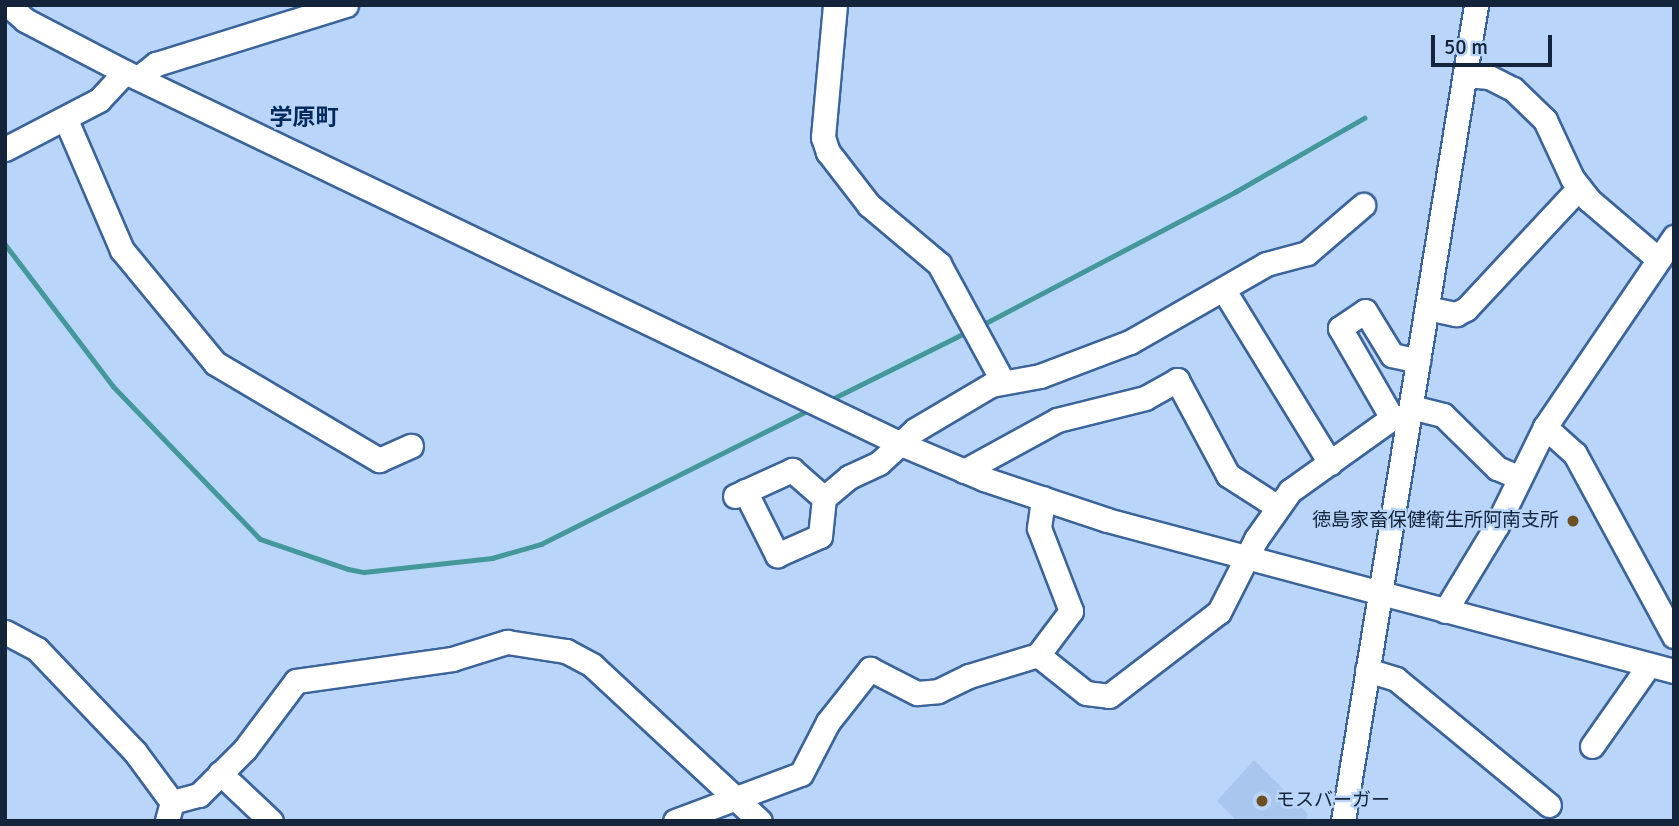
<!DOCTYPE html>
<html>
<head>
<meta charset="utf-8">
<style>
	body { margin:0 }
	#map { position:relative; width:1679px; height:826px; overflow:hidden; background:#b9d5fa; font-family:Signika,"Noto Sans JP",sans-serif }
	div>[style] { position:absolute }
	.built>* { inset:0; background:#a9c6ef }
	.stream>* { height:4.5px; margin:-2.25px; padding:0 2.25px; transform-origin:2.25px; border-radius:2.25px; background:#449899 }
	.roads { filter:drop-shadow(2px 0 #3b649b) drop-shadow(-2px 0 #3b649b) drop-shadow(0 2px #3b649b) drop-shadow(0 -2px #3b649b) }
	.minor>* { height:23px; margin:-11.5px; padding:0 11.5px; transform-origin:11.5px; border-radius:11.5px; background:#fff }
	.dots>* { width:19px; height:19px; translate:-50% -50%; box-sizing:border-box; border:4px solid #b9d5fa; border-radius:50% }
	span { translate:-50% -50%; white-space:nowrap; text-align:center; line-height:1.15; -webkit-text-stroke:5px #b9d5fa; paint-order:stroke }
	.poi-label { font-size:19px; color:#13243b }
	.right { translate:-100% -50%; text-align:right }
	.left { translate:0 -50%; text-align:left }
	.quarter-label { font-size:23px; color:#002a5c; font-weight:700 }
	.frame { position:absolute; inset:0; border:7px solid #13243b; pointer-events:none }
	.scale { position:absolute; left:1431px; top:35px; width:121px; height:32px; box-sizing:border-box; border:4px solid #13243b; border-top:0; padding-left:9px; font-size:21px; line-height:24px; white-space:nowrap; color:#13243b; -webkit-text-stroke:5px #b9d5fa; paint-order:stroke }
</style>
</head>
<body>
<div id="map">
	<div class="built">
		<i style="clip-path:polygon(1254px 760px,1308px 814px,1305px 821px,1237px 821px,1217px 801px)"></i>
	</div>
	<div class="stream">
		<i style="left:5px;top:244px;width:178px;rotate:52.7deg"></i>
		<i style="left:113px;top:386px;width:212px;rotate:46.1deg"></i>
		<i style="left:260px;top:539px;width:93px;rotate:18.8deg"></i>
		<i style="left:348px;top:569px;width:16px;rotate:11deg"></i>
		<i style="left:364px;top:572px;width:129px;rotate:-6.2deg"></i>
		<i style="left:492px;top:558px;width:51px;rotate:-15.9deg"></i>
		<i style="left:541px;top:544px;width:300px;rotate:-26.6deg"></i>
		<i style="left:980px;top:326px;width:288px;rotate:-27.7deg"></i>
		<i style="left:1235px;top:192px;width:149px;rotate:-29.8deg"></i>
		<i style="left:830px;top:400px;width:155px;rotate:-26.4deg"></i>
	</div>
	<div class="roads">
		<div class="minor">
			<i style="left:8px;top:5px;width:23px;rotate:41deg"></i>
			<i style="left:25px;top:20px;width:113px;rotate:27.5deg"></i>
			<i style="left:125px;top:72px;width:861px;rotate:25.61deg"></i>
			<i style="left:901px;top:444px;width:90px;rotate:22.9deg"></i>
			<i style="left:984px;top:479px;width:130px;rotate:18.4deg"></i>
			<i style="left:1107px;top:520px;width:587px;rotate:14.91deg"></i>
			<i style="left:835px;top:5px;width:133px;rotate:95.2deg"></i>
			<i style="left:823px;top:137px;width:16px;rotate:72deg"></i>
			<i style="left:828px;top:152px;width:67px;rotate:52.3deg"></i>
			<i style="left:869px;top:205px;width:92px;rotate:40.1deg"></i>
			<i style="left:939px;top:264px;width:134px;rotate:61.5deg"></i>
			<i style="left:1465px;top:75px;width:24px;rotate:5deg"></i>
			<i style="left:1489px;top:77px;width:27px;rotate:27deg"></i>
			<i style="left:1513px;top:89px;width:45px;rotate:44.1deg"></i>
			<i style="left:1545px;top:120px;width:64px;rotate:65deg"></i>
			<i style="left:1572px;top:178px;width:28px;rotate:52deg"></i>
			<i style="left:1589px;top:200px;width:89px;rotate:40.5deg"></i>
			<i style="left:138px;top:78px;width:23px;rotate:-38deg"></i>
			<i style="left:156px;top:64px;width:199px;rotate:-17.3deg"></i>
			<i style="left:66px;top:120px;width:142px;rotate:66.7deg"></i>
			<i style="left:122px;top:250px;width:146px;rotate:50.5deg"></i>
			<i style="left:215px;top:363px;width:191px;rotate:30.6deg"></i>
			<i style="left:379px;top:460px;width:35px;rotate:-24deg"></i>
			<i style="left:5px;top:149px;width:106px;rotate:-27.5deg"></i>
			<i style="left:99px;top:100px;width:38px;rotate:-47deg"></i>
			<i style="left:1225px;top:292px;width:201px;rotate:58.4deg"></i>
			<i style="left:1427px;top:308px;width:30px;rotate:12deg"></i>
			<i style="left:1456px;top:314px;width:11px;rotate:-27deg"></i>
			<i style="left:1466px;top:309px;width:166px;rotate:-47deg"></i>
			<i style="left:1411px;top:407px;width:33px;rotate:14deg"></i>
			<i style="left:1443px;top:415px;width:76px;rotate:44.5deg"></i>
			<i style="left:1497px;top:468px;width:23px;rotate:23deg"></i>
			<i style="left:1405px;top:420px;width:13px;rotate:-171deg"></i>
			<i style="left:1392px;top:418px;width:104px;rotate:-120deg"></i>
			<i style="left:1340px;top:328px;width:30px;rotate:-34deg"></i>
			<i style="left:1365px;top:311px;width:52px;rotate:58.5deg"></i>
			<i style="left:1392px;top:355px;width:27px;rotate:13deg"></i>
			<i style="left:1545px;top:427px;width:40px;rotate:42deg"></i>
			<i style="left:1575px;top:454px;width:207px;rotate:61.5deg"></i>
			<i style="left:964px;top:471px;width:106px;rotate:-28.7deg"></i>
			<i style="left:1057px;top:420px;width:91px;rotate:-14deg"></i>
			<i style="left:1145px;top:398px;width:37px;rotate:-29deg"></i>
			<i style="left:1177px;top:380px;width:108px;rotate:61.8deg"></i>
			<i style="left:1228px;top:475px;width:57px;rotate:32.9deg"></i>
			<i style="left:745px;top:491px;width:72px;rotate:63.4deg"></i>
			<i style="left:777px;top:555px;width:47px;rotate:-23.8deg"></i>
			<i style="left:820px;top:536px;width:38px;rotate:-84deg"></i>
			<i style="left:824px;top:498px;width:33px;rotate:-40deg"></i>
			<i style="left:849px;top:477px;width:33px;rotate:-25deg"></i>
			<i style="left:879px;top:463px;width:49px;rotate:-42.5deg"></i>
			<i style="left:915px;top:430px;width:88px;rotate:-30.6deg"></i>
			<i style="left:991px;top:385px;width:50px;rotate:-10.4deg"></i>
			<i style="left:1040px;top:376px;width:96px;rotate:-20.7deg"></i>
			<i style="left:1130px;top:342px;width:157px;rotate:-29.8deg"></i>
			<i style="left:1266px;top:264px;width:42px;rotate:-15deg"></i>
			<i style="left:1307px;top:253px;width:74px;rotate:-40.6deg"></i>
			<i style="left:735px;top:496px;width:63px;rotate:-24.5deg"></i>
			<i style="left:792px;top:470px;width:43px;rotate:41.2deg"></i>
			<i style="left:1445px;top:611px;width:100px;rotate:-58.8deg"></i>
			<i style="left:1497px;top:525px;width:109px;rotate:-63.9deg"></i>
			<i style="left:1545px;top:427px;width:230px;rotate:-55.8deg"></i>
			<i style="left:5px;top:632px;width:36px;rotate:28deg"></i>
			<i style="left:37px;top:649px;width:142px;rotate:46.4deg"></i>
			<i style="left:135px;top:752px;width:62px;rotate:53.5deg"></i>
			<i style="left:172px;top:802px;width:20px;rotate:105deg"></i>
			<i style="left:1038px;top:655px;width:55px;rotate:-53.1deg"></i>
			<i style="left:1071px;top:611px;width:89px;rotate:-111.1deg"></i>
			<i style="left:1039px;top:528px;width:30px;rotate:-82deg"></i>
			<i style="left:1367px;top:670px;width:30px;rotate:17deg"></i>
			<i style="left:1396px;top:679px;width:198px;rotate:39.5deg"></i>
			<i style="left:1592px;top:746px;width:99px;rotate:-54.9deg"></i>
			<i style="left:220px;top:773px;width:70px;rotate:43.3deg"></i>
			<i style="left:172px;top:802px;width:28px;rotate:-15deg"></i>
			<i style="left:199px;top:795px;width:65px;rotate:-45deg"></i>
			<i style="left:245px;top:749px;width:85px;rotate:-53.1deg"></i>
			<i style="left:296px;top:681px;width:158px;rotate:-8deg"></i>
			<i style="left:452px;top:659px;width:58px;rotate:-17.2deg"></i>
			<i style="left:507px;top:642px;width:60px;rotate:8.7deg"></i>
			<i style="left:566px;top:651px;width:30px;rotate:28deg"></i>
			<i style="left:592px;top:665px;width:229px;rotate:42.9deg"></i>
			<i style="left:675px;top:821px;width:134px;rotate:-20.5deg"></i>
			<i style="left:801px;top:774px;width:59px;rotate:-62.6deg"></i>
			<i style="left:828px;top:722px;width:68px;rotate:-51.6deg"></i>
			<i style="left:870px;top:669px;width:53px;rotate:27.1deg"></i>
			<i style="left:917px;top:693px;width:21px;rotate:-5deg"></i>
			<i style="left:938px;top:691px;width:34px;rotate:-26deg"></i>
			<i style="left:969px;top:676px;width:72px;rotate:-16.9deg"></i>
			<i style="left:1038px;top:655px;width:61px;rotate:38.4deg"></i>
			<i style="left:1086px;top:693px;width:23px;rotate:7deg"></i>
			<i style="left:1109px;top:696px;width:138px;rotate:-37.4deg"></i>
			<i style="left:1219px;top:612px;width:82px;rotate:-63.1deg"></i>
			<i style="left:1256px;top:539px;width:59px;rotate:-54.7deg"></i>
			<i style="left:1290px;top:491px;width:125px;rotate:-35.6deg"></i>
			<i style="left:1343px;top:821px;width:827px;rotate:-80.74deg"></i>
		</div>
	</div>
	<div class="dots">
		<i style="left:1573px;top:521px;background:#6d5124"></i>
		<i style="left:1262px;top:801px;background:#6d5124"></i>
	</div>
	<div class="poi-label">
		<span class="right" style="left:1559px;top:521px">徳島家畜保健衛生所阿南支所</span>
		<span class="left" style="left:1276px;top:801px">モスバーガー</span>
	</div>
	<div class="quarter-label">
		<span style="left:304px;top:118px">学原町</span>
	</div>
	<div class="frame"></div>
	<div class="scale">50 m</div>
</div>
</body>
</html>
